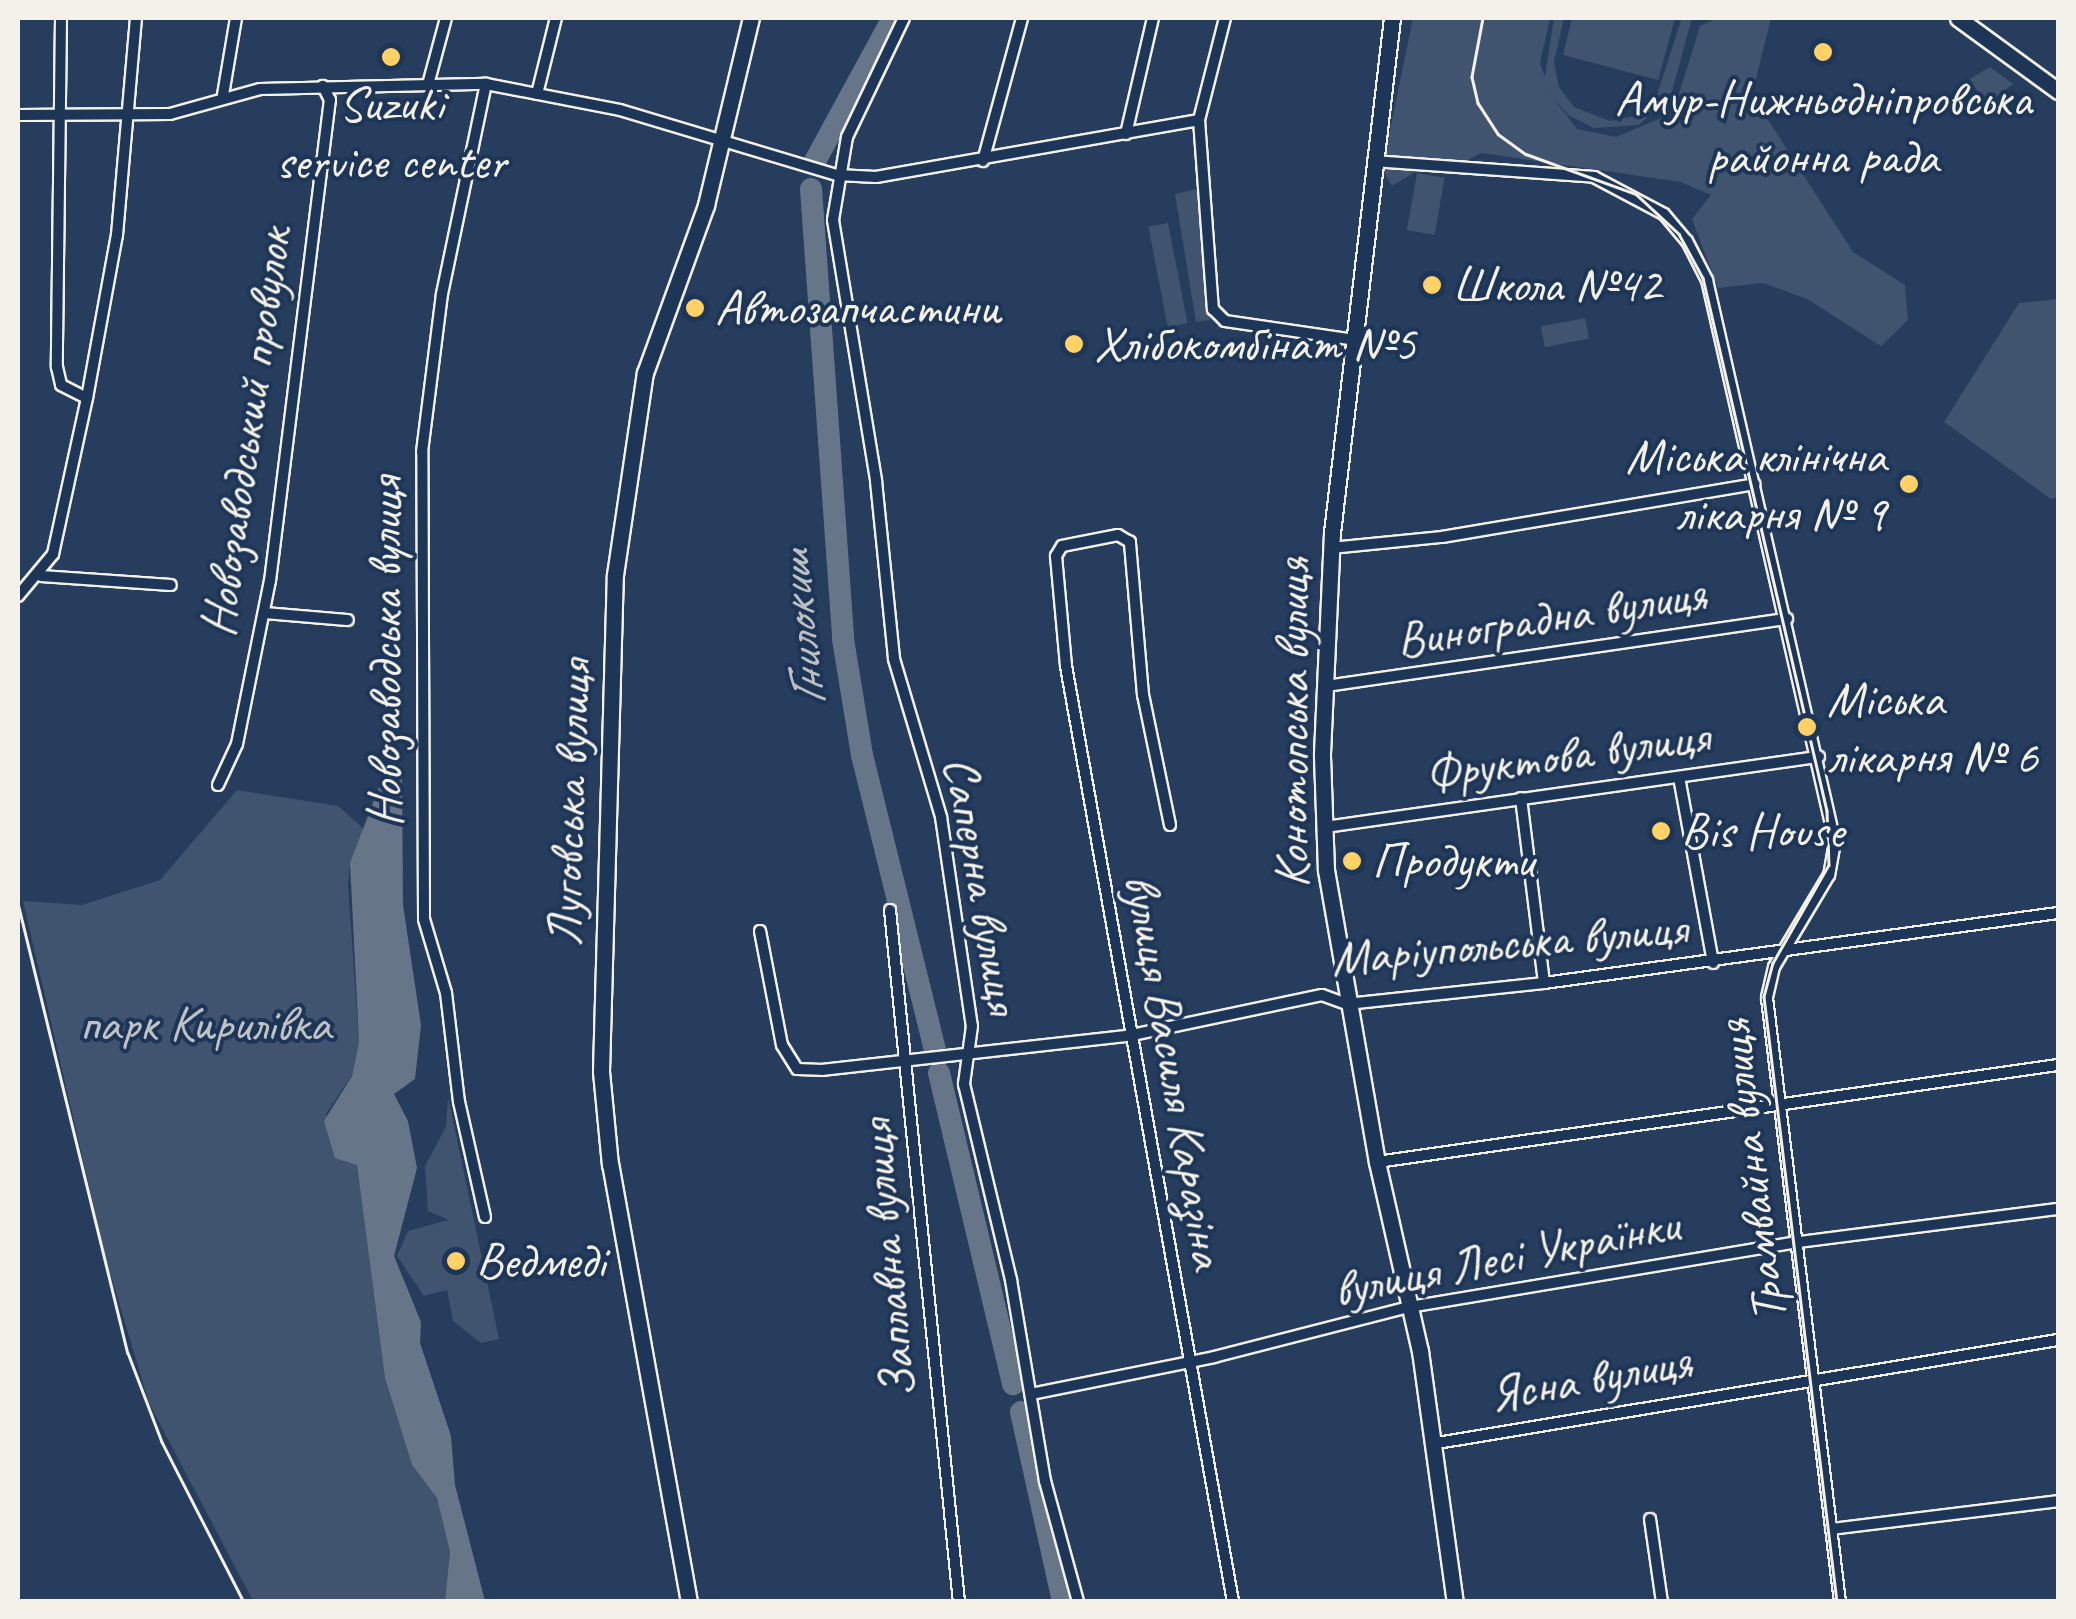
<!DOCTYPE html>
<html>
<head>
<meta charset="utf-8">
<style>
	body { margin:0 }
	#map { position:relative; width:2076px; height:1619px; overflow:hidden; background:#263d5d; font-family:Caveat,sans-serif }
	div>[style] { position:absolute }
	.green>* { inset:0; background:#40546f; transform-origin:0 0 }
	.water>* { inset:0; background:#677588 }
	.river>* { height:22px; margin:-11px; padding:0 11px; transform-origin:11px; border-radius:11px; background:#677588 }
	.roads { filter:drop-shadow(2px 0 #f4f1e8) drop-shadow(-2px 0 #f4f1e8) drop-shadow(0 2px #f4f1e8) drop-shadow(0 -2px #f4f1e8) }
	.street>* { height:10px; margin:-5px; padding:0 5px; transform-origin:5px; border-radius:5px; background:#1d3557 }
	.secondary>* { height:15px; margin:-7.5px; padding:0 7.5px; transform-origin:7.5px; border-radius:7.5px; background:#1d3557 }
	.tram>* { height:2.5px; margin:-1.25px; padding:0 1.25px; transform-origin:1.25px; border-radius:1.25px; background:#f4f1e8 }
	.dots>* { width:28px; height:28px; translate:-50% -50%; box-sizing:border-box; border:5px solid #1d3557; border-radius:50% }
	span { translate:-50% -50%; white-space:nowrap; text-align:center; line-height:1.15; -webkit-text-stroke:8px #1d3557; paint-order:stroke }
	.poi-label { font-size:50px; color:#f4f1e8 }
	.left { translate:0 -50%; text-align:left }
	.right { translate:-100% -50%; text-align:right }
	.street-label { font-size:50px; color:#f4f1e8 }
	.park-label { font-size:50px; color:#bec2c4 }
	.water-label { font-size:52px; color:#bcbfc2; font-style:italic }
	.frame { position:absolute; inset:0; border:20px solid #f4f1e8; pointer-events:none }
</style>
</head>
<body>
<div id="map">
	<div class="green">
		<i style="clip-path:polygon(1413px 18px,1550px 18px,1540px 63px,1545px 77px,1554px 18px,1564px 18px,1554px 62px,1559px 87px,1574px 107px,1610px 121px,1635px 116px,1655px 101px,1682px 18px,1692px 18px,1671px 95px,1639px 125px,1594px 128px,1568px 115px,1549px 92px,1577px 129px,1616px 137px,1673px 113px,1700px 26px,1717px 18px,1771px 18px,1752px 95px,1853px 252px,1905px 285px,1908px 320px,1881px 346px,1807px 299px,1763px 283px,1718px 288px,1692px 219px,1711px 195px,1681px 182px,1481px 153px,1464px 162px,1438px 158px,1392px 186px,1382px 169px)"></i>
		<i style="clip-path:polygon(1572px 18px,1675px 18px,1658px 80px,1563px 55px)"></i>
		<i style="clip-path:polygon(1990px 67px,2013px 84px,1986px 105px,1970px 79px)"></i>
		<i style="left:1417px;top:173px;width:28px;height:58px;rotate:10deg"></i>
		<i style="clip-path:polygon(1197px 189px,1210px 320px,1196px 322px,1175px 194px)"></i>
		<i style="left:1168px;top:223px;width:102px;height:20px;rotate:79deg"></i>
		<i style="clip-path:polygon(2058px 299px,2058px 497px,2051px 499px,1944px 422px,2019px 303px)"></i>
		<i style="left:1585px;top:318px;width:21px;height:45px;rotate:79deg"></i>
		<i style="clip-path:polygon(237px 790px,338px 806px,365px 830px,350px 863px,348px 885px,359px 1042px,352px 1075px,326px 1114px,357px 1164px,385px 1378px,412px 1465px,437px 1498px,450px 1552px,445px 1601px,253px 1601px,149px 1403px,106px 1259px,23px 901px,82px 905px,160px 880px)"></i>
		<i style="clip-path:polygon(448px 1097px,499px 1339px,481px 1343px,453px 1321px,447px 1290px,424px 1296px,397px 1256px,408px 1231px,449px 1220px,428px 1211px,425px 1166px,446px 1127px)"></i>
	</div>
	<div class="water">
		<i style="clip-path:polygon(394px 748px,402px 778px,403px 905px,421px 1025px,415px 1079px,394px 1094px,408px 1121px,417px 1168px,394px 1256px,421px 1322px,420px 1343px,451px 1436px,455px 1485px,485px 1601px,445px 1601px,450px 1552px,437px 1498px,412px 1465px,385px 1378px,357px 1165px,335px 1158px,324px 1121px,352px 1076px,359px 1042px,350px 863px)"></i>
	</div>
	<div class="river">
		<i style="left:814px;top:163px;width:165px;rotate:-61.4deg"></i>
		<i style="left:811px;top:189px;width:451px;rotate:85.9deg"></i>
		<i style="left:843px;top:639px;width:118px;rotate:80.7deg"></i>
		<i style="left:862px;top:755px;width:304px;rotate:76.1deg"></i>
		<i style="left:939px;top:1073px;width:320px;rotate:76.6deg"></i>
		<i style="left:1021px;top:1412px;width:195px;rotate:77.5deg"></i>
	</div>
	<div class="roads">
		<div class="street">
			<i style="left:61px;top:18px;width:349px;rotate:90.7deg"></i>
			<i style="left:57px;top:367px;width:18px;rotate:77deg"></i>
			<i style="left:61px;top:385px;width:29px;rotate:27deg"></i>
			<i style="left:904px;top:18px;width:132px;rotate:115.6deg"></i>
			<i style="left:847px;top:137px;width:84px;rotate:99.6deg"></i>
			<i style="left:833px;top:220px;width:265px;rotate:80.6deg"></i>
			<i style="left:876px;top:481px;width:179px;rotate:84.2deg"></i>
			<i style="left:894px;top:659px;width:165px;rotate:73.4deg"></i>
			<i style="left:941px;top:817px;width:211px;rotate:81.6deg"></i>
			<i style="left:972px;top:1026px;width:59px;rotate:97.9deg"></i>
			<i style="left:964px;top:1084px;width:202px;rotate:76.5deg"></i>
			<i style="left:1011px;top:1280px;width:204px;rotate:80.4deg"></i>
			<i style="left:1045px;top:1481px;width:125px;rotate:74.7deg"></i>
			<i style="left:1225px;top:18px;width:105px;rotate:104.3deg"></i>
			<i style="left:1199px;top:120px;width:190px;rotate:85.8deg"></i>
			<i style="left:1213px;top:309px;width:17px;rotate:45deg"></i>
			<i style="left:1225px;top:321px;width:131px;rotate:8.3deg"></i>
			<i style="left:429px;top:81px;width:65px;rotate:-74.9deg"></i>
			<i style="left:537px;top:94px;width:78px;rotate:-76deg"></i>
			<i style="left:223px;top:95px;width:78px;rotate:-80.4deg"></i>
			<i style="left:18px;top:115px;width:152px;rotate:-0.4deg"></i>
			<i style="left:170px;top:114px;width:93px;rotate:-15.5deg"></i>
			<i style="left:260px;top:89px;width:226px;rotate:-1.3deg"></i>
			<i style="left:486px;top:84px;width:136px;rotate:11deg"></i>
			<i style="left:620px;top:110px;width:227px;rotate:16.7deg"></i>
			<i style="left:837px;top:175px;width:39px;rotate:3deg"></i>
			<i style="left:876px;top:177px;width:328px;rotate:-10deg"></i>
			<i style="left:1126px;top:134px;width:119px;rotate:-76.9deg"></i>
			<i style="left:983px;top:161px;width:148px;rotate:-74.7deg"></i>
			<i style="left:1373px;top:161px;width:222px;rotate:4.1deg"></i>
			<i style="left:1594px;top:177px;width:79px;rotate:27.9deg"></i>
			<i style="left:1664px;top:214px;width:35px;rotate:50deg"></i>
			<i style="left:1687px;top:241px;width:44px;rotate:62.9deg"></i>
			<i style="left:1707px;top:280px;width:576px;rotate:77.17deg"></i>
			<i style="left:1835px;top:842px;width:34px;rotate:100deg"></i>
			<i style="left:1829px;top:875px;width:107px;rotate:120.9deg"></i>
			<i style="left:1774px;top:967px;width:32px;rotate:103deg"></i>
			<i style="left:1767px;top:998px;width:608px;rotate:83.11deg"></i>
			<i style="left:1331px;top:548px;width:112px;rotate:-5.7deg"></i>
			<i style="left:1442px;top:537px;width:317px;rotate:-9.6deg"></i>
			<i style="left:41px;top:576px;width:130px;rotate:4deg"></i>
			<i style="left:18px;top:596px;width:55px;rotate:-50.2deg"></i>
			<i style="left:53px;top:554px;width:160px;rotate:-77.7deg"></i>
			<i style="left:87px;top:398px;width:166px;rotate:-79.6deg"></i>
			<i style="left:117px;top:235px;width:218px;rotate:-85deg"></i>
			<i style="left:264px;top:613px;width:84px;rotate:4.8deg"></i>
			<i style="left:1326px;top:686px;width:466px;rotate:-8.3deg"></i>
			<i style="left:1679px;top:777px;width:189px;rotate:79.6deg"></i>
			<i style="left:218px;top:785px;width:45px;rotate:-65.1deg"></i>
			<i style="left:237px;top:744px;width:166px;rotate:-78.6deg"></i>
			<i style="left:270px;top:581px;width:485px;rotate:-82.9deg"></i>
			<i style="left:330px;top:100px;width:16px;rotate:-117deg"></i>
			<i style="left:1521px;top:798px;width:186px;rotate:82.9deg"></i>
			<i style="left:1170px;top:825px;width:133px;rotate:-101.7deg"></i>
			<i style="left:1143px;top:695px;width:154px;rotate:-94.9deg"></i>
			<i style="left:1130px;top:542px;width:14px;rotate:-150deg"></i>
			<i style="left:1118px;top:535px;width:57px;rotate:168.9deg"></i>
			<i style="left:1062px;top:546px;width:12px;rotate:121deg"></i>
			<i style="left:1056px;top:556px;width:110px;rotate:84.8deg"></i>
			<i style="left:1066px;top:666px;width:951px;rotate:79.88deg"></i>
			<i style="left:1325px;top:827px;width:499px;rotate:-8.1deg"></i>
			<i style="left:890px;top:910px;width:695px;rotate:84.31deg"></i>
			<i style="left:760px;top:931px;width:116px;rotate:79.1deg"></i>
			<i style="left:782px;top:1045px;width:28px;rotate:58deg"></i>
			<i style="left:797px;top:1069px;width:25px;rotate:2deg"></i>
			<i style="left:822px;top:1070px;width:312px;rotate:-6.4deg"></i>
			<i style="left:1132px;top:1035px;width:194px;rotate:-11.9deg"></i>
			<i style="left:1322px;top:995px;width:27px;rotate:20deg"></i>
			<i style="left:1347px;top:1004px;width:198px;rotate:-6.1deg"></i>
			<i style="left:1544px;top:983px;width:519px;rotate:-7.76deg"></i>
			<i style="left:1377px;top:1162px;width:688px;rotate:-8.11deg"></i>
			<i style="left:485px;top:1217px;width:118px;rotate:-102.7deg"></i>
			<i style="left:459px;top:1102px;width:110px;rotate:-96.8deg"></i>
			<i style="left:446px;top:993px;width:77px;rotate:-106.6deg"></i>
			<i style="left:424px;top:919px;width:467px;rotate:-90.2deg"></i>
			<i style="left:422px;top:452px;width:159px;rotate:-82.8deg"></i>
			<i style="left:442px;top:294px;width:215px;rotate:-78.2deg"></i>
			<i style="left:1031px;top:1394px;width:187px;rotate:-11.4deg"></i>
			<i style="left:1214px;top:1357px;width:201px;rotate:-14.4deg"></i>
			<i style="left:1409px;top:1307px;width:395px;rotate:-9.5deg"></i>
			<i style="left:1799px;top:1242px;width:261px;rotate:-7.3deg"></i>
			<i style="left:1431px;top:1444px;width:636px;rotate:-9.42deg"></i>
			<i style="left:1650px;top:1519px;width:84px;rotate:81.8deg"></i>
			<i style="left:1831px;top:1529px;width:229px;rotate:-7deg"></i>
		</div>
		<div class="secondary">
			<i style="left:1392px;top:18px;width:518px;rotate:96.65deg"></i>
			<i style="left:1332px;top:533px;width:223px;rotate:92.6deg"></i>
			<i style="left:1322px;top:756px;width:114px;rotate:88deg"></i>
			<i style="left:1326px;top:870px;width:296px;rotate:80.1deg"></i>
			<i style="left:1377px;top:1162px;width:194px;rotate:77.2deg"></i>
			<i style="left:1420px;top:1351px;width:253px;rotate:82.1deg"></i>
			<i style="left:1958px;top:18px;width:124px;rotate:36.1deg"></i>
			<i style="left:689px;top:1602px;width:444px;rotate:-100.2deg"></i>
			<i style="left:610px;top:1165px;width:94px;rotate:-95.5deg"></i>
			<i style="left:601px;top:1071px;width:496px;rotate:-88.4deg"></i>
			<i style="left:615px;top:575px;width:204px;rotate:-81.6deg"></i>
			<i style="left:645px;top:373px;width:179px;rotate:-70deg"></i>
			<i style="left:706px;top:205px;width:192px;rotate:-76.5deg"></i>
		</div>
	</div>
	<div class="tram">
		<i style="left:1483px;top:18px;width:60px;rotate:100.6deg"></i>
		<i style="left:1472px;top:77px;width:27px;rotate:77deg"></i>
		<i style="left:1478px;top:103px;width:37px;rotate:57deg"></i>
		<i style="left:1498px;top:134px;width:34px;rotate:36deg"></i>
		<i style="left:1526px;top:154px;width:117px;rotate:20deg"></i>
		<i style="left:1636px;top:194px;width:59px;rotate:42.9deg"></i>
		<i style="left:1679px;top:234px;width:50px;rotate:61.4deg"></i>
		<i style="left:1703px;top:278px;width:547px;rotate:76.9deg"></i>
		<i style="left:1827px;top:811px;width:54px;rotate:87.9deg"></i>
		<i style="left:1829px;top:865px;width:113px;rotate:119.7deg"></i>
		<i style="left:1773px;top:963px;width:35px;rotate:105deg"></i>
		<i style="left:1764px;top:997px;width:609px;rotate:83.12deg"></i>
		<i style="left:18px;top:903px;width:463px;rotate:76.3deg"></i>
		<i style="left:128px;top:1353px;width:95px;rotate:69.1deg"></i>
		<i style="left:162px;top:1442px;width:180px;rotate:62.9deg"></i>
	</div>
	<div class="dots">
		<i style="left:1823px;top:52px;background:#ffd166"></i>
		<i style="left:391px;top:57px;background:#ffd166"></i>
		<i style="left:1432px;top:285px;background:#ffd166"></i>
		<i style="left:695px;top:308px;background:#ffd166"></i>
		<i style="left:1074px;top:344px;background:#ffd166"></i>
		<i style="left:1909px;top:484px;background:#ffd166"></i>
		<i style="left:1807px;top:727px;background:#ffd166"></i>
		<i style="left:1661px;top:831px;background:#ffd166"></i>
		<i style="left:1352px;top:861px;background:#ffd166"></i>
		<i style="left:456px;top:1261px;background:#ffd166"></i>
	</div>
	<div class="poi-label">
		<span style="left:1823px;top:127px">Амур-Нижньодніпровська<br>районна рада</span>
		<span style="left:391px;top:132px">Suzuki<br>service center</span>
		<span class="left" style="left:1452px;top:285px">Школа №42</span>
		<span class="left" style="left:715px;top:308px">Автозапчастини</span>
		<span class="left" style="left:1094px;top:344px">Хлібокомбінат №5</span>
		<span class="right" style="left:1886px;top:484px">Міська клінічна<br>лікарня № 9</span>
		<span class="left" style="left:1827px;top:727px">Міська<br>лікарня № 6</span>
		<span class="left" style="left:1681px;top:831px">Bis House</span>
		<span class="left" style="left:1372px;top:861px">Продукти</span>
		<span class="left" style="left:476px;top:1261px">Ведмеді</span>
	</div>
	<div class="street-label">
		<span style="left:246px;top:432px;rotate:-82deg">Новозаводський провулок</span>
		<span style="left:1551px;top:617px;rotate:-9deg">Виноградна вулиця</span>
		<span style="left:385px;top:652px;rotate:-90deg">Новозаводська вулиця</span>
		<span style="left:1292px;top:723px;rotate:-90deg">Конотопська вулиця</span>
		<span style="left:1567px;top:755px;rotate:-8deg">Фруктова вулиця</span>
		<span style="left:569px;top:803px;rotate:-88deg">Луговська вулиця</span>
		<span style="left:982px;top:885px;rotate:80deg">Саперна вулиця</span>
		<span style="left:1509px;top:943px;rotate:-5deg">Маріупольська вулиця</span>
		<span style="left:1175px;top:1071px;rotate:80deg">вулиця Василя Каразіна</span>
		<span style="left:1751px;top:1171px;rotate:-97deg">Трамвайна вулиця</span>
		<span style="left:1506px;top:1257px;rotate:-11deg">вулиця Лесі Українки</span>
		<span style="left:887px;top:1259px;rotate:-95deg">Заплавна вулиця</span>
		<span style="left:1590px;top:1378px;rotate:-10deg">Ясна вулиця</span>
	</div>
	<div class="park-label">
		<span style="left:205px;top:1024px">парк Кирилівка</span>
	</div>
	<div class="water-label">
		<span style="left:801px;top:629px;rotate:-96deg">Гнилокиш</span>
	</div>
	<div class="frame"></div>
</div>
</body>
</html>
